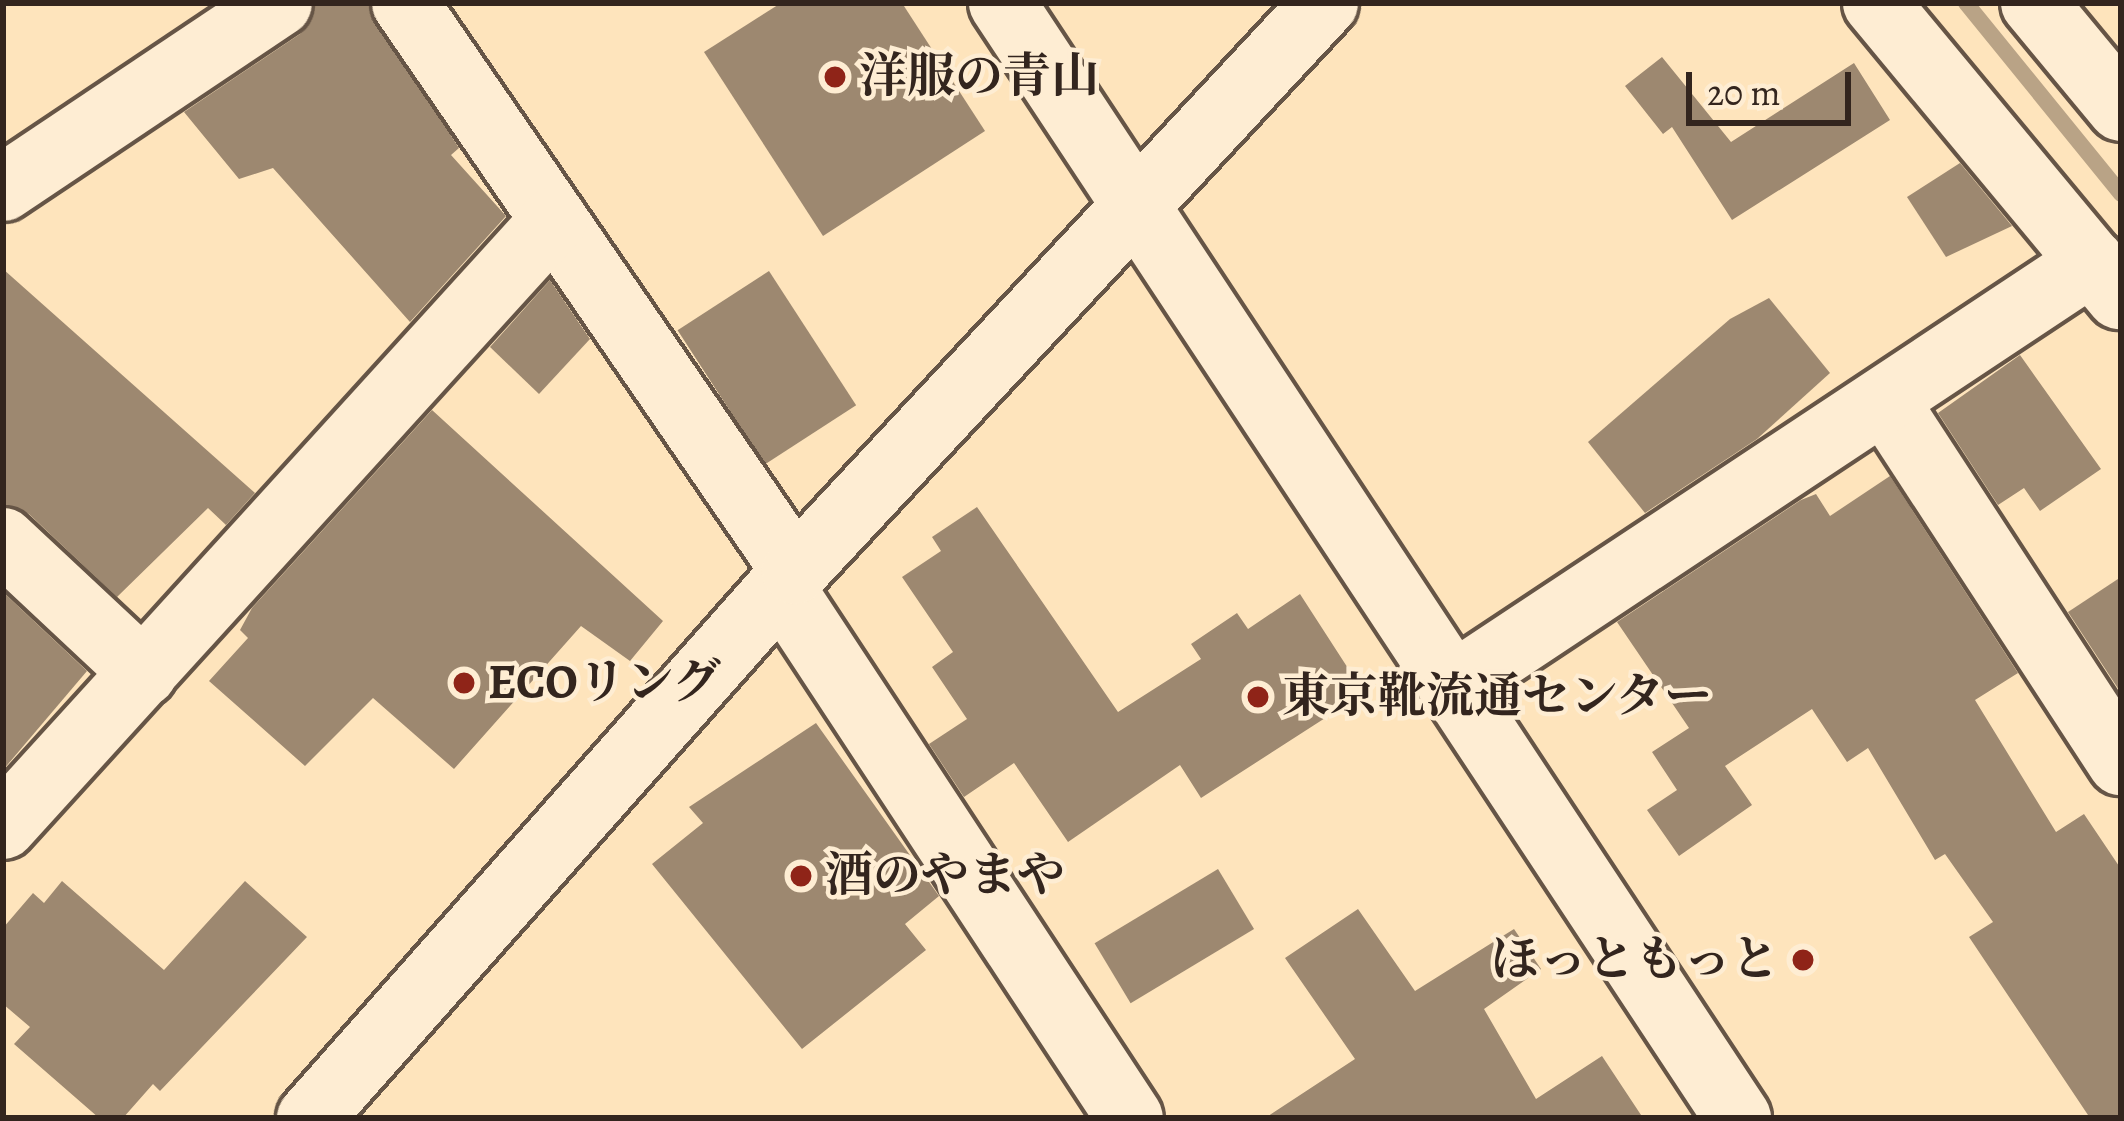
<!DOCTYPE html>
<html>
<head>
<meta charset="utf-8">
<style>
	body { margin:0 }
	#map { position:relative; width:2124px; height:1121px; overflow:hidden; background:#fee4bc; font-family:Alegreya,"Noto Serif JP",serif }
	div>[style] { position:absolute }
	.stream>* { height:16px; margin:-8px; padding:0 8px; transform-origin:8px; border-radius:8px; background:#b9a386 }
	.building>* { inset:0; background:#9d8870; transform-origin:0 0 }
	.roads { filter:drop-shadow(3px 0 #665546) drop-shadow(-3px 0 #665546) drop-shadow(0 3px #665546) drop-shadow(0 -3px #665546) }
	.minor>* { height:66px; margin:-33px; padding:0 33px; transform-origin:33px; border-radius:33px; background:#feedd3 }
	.tertiary>* { height:66px; margin:-33px; padding:0 33px; transform-origin:33px; border-radius:33px; background:#feedd3 }
	.dots>* { width:33px; height:33px; translate:-50% -50%; box-sizing:border-box; border:6px solid #feedd3; border-radius:50% }
	span { translate:-50% -50%; white-space:nowrap; text-align:center; line-height:1.15; -webkit-text-stroke:9px #feedd3; paint-order:stroke }
	.poi-label { font-size:48px; color:#33251e; font-weight:700 }
	.left { translate:0 -50%; text-align:left }
	.right { translate:-100% -50%; text-align:right }
	.frame { position:absolute; inset:0; border:6px solid #33251e; pointer-events:none }
	.scale { position:absolute; left:1686px; top:72px; width:165px; height:54px; box-sizing:border-box; border:6px solid #33251e; border-top:0; padding-left:15px; font-size:36px; line-height:42px; white-space:nowrap; color:#33251e; -webkit-text-stroke:9px #feedd3; paint-order:stroke }
</style>
</head>
<body>
<div id="map">
	<div class="stream">
		<i style="left:1966px;top:3px;width:246px;rotate:50.9deg"></i>
	</div>
	<div class="building">
		<i style="clip-path:polygon(316px 3px,367px 3px,459px 148px,451px 155px,506px 216px,410px 322px,273px 168px,239px 179px,184px 112px,300px 34px)"></i>
		<i style="clip-path:polygon(781px 3px,902px 3px,985px 131px,823px 236px,704px 52px)"></i>
		<i style="clip-path:polygon(1662px 57px,1731px 142px,1854px 63px,1890px 120px,1732px 220px,1672px 127px,1663px 134px,1625px 86px)"></i>
		<i style="clip-path:polygon(1960px 163px,2012px 226px,1946px 257px,1907px 197px)"></i>
		<i style="clip-path:polygon(3px 269px,255px 493px,226px 525px,208px 508px,117px 597px,29px 514px,3px 505px)"></i>
		<i style="left:769px;top:271px;width:160px;height:109px;rotate:57deg"></i>
		<i style="clip-path:polygon(550px 280px,590px 339px,539px 394px,490px 347px)"></i>
		<i style="clip-path:polygon(1769px 298px,1830px 373px,1757px 439px,1645px 513px,1588px 442px,1730px 319px)"></i>
		<i style="clip-path:polygon(2020px 355px,2101px 469px,2040px 511px,2024px 488px,1998px 505px,1938px 413px)"></i>
		<i style="clip-path:polygon(432px 410px,663px 621px,630px 661px,581px 626px,454px 769px,373px 698px,305px 766px,209px 681px,248px 638px,240px 630px,252px 608px)"></i>
		<i style="clip-path:polygon(1890px 476px,2018px 673px,1975px 700px,2056px 832px,2084px 814px,2121px 869px,2121px 1118px,2090px 1118px,1969px 937px,1993px 922px,1945px 854px,1935px 860px,1868px 748px,1847px 762px,1812px 709px,1725px 766px,1752px 805px,1679px 856px,1647px 810px,1677px 790px,1652px 752px,1689px 728px,1617px 622px,1801px 500px,1816px 494px,1830px 516px)"></i>
		<i style="clip-path:polygon(977px 507px,1118px 712px,1201px 659px,1191px 644px,1237px 613px,1248px 629px,1300px 594px,1364px 693px,1201px 798px,1180px 765px,1068px 842px,1014px 763px,964px 797px,929px 744px,967px 719px,932px 667px,953px 652px,902px 577px,941px 551px,932px 537px)"></i>
		<i style="clip-path:polygon(2121px 577px,2121px 693px,2068px 612px)"></i>
		<i style="clip-path:polygon(3px 592px,87px 671px,3px 770px)"></i>
		<i style="clip-path:polygon(816px 723px,939px 896px,905px 924px,926px 950px,802px 1049px,652px 864px,703px 823px,689px 807px)"></i>
		<i style="left:1218px;top:869px;width:70px;height:144px;rotate:59deg"></i>
		<i style="clip-path:polygon(62px 881px,164px 970px,245px 881px,307px 937px,160px 1091px,153px 1084px,123px 1118px,99px 1118px,14px 1044px,30px 1027px,3px 1004px,3px 928px,33px 893px,44px 903px)"></i>
		<i style="clip-path:polygon(1358px 909px,1415px 991px,1514px 929px,1541px 969px,1484px 1009px,1536px 1099px,1602px 1056px,1643px 1118px,1265px 1118px,1355px 1059px,1285px 958px)"></i>
	</div>
	<div class="roads">
		<div class="minor">
			<i style="left:405px;top:3px;width:689px;rotate:55.53deg"></i>
			<i style="left:1876px;top:3px;width:381px;rotate:50.3deg"></i>
			<i style="left:2034px;top:3px;width:136px;rotate:50.4deg"></i>
			<i style="left:3px;top:188px;width:332px;rotate:-33.8deg"></i>
			<i style="left:1886px;top:402px;width:430px;rotate:56.9deg"></i>
			<i style="left:3px;top:541px;width:193px;rotate:43.1deg"></i>
			<i style="left:781px;top:587px;width:635px;rotate:56.69deg"></i>
			<i style="left:1451px;top:687px;width:769px;rotate:-33.55deg"></i>
			<i style="left:3px;top:826px;width:819px;rotate:-47.72deg"></i>
		</div>
		<div class="tertiary">
			<i style="left:1002px;top:3px;width:1336px;rotate:56.57deg"></i>
			<i style="left:310px;top:1118px;width:731px;rotate:-48.44deg"></i>
			<i style="left:795px;top:571px;width:777px;rotate:-46.98deg"></i>
		</div>
	</div>
	<div class="dots">
		<i style="left:835px;top:77px;background:#8f2418"></i>
		<i style="left:464px;top:683px;background:#8f2418"></i>
		<i style="left:1258px;top:697px;background:#8f2418"></i>
		<i style="left:801px;top:876px;background:#8f2418"></i>
		<i style="left:1803px;top:960px;background:#8f2418"></i>
	</div>
	<div class="poi-label">
		<span class="left" style="left:859px;top:77px">洋服の青山</span>
		<span class="left" style="left:488px;top:683px">ECOリング</span>
		<span class="left" style="left:1282px;top:697px">東京靴流通センター</span>
		<span class="left" style="left:825px;top:876px">酒のやまや</span>
		<span class="right" style="left:1779px;top:960px">ほっともっと</span>
	</div>
	<div class="frame"></div>
	<div class="scale">20 m</div>
</div>
</body>
</html>
